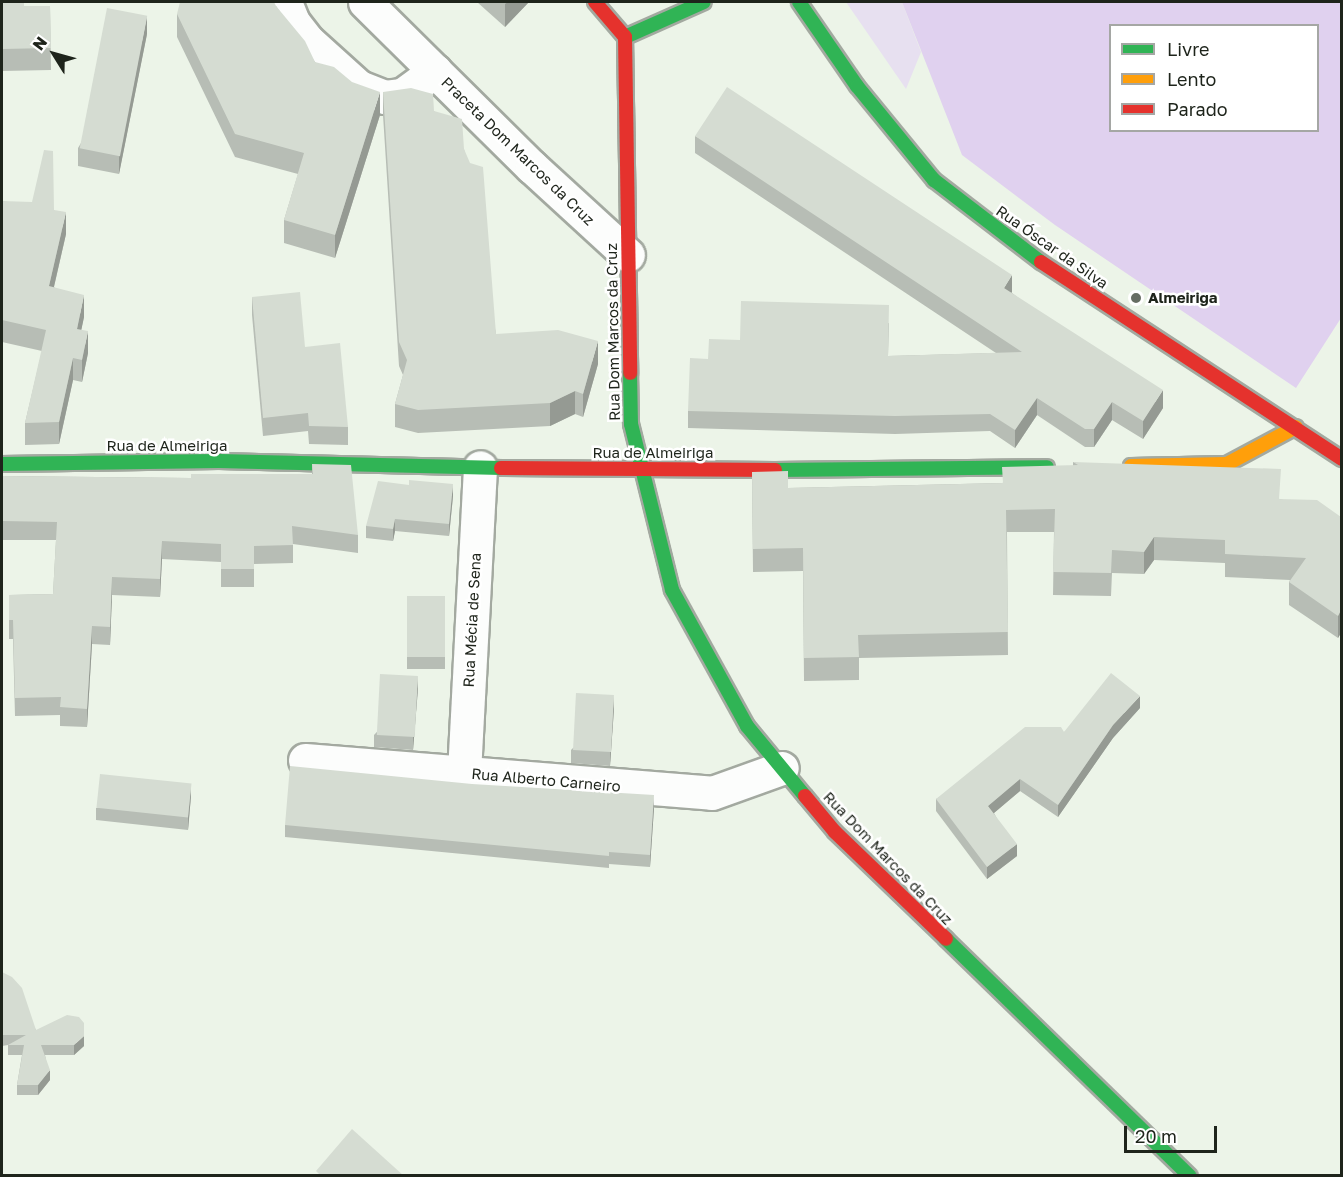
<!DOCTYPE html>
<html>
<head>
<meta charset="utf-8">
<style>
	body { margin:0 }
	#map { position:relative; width:1343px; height:1177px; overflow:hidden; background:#ecf4e8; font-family:"Golos Text",sans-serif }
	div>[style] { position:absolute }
	.green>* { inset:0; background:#e7e0f0 }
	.forest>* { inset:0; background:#e0d1ef }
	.roads { filter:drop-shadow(2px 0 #a3a9a0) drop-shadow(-2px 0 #a3a9a0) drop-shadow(0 2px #a3a9a0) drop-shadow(0 -2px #a3a9a0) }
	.street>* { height:33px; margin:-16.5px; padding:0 16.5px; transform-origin:16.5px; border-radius:16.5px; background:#fcfdfc }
	.fast>* { height:14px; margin:-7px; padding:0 7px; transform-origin:7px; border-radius:7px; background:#30b455 }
	.slow>* { height:14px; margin:-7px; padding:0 7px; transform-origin:7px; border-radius:7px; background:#ff9f0a }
	.jam>* { height:14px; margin:-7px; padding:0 7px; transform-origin:7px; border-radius:7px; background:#e5322d }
	.wall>* { inset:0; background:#b7bdb5; transform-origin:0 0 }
	.shaded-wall>* { inset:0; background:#959a93 }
	.building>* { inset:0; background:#d5dcd2; transform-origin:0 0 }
	.dots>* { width:16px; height:16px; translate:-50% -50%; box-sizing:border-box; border:3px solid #fff; border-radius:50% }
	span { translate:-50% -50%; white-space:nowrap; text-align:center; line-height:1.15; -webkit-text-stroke:5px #fff; paint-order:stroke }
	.street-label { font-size:15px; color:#1e241b }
	.poi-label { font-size:15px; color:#1e241b; font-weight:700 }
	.left { translate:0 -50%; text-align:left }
	.frame { position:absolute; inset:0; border:3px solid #1e241b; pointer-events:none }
	.legend { position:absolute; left:1109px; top:24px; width:210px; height:108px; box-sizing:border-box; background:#fff; border:2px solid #a5a7a4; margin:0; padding:8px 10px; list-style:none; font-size:18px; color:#1e241b }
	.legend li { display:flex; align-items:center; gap:12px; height:30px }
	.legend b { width:30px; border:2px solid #a5a7a4 }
	.north { position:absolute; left:24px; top:24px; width:60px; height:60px; -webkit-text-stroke:4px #fff; paint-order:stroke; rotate:307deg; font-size:16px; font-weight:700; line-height:24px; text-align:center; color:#1e241b }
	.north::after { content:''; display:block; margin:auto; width:21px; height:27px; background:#1e241b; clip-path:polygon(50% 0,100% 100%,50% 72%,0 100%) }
	.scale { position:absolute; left:1124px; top:1126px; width:93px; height:27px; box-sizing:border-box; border:3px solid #1e241b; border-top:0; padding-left:8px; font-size:18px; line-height:21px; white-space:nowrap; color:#1e241b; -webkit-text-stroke:4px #fff; paint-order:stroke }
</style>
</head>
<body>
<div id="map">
	<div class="green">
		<i style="clip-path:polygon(846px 2px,902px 2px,921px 52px,906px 89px)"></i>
	</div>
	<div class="forest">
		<i style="clip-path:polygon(evenodd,902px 2px,1341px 2px,1341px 318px,1296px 388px,1055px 225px,962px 155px,902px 2px,1110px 26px,1318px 26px,1318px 130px,1110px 130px,1110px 26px)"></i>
	</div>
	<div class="roads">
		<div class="street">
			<i style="left:285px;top:2px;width:22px;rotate:68deg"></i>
			<i style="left:293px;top:22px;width:24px;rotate:52deg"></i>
			<i style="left:308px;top:41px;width:69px;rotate:42deg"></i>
			<i style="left:359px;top:87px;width:28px;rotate:21deg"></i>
			<i style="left:385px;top:97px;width:17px;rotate:-7deg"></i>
			<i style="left:402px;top:95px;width:41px;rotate:-36deg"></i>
			<i style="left:365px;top:2px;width:235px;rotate:44.7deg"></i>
			<i style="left:532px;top:167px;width:130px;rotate:42.5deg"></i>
			<i style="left:305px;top:760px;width:408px;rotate:4.6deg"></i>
			<i style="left:712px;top:793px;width:74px;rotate:-19.7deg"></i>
			<i style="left:464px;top:773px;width:306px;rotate:-87deg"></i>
		</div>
		<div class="fast">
			<i style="left:799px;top:2px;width:102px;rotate:55.4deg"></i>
			<i style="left:857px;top:86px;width:122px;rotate:50.7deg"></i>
			<i style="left:934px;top:180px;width:135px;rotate:37.5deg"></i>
			<i style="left:625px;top:37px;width:86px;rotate:-23.9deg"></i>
			<i style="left:630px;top:373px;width:51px;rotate:88.9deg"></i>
			<i style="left:631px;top:424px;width:171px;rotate:76.1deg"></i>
			<i style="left:672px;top:590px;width:155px;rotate:61.1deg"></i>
			<i style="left:747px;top:726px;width:91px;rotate:50.4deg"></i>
			<i style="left:2px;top:464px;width:217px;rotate:-0.8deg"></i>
			<i style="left:219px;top:461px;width:282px;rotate:1.4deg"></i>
			<i style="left:775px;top:470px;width:272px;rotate:-0.6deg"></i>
			<i style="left:946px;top:939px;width:340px;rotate:44.2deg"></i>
		</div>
		<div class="slow">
			<i style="left:1131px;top:466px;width:96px;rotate:-1.2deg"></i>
			<i style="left:1227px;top:464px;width:78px;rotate:-28.2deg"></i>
		</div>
		<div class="jam">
			<i style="left:595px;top:2px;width:46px;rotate:49.4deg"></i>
			<i style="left:625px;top:37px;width:336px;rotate:89.1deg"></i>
			<i style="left:1041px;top:262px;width:360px;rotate:33.2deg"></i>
			<i style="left:501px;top:468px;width:274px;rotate:0.4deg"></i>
			<i style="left:805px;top:796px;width:47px;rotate:50.2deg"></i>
			<i style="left:835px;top:832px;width:154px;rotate:43.9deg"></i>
		</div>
	</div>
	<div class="wall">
		<i style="clip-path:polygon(2px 2px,24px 6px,50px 6px,51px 70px,2px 71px)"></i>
		<i style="clip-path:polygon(477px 2px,529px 2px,505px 27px)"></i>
		<i style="clip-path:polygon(276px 6px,315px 62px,380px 115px,335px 258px,284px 243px,284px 220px,298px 174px,235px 157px,177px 37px,177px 14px)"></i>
		<i style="clip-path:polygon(147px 34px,119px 174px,78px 166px,78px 148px)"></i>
		<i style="clip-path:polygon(383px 92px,434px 111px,464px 149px,496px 334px,598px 364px,583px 417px,575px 414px,550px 426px,418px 433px,395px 427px,395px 404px,403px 375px,399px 366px,383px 115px)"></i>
		<i style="clip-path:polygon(695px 136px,1012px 293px,1163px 408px,1143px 439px,1112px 420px,1094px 447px,1085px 447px,1037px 415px,1015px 448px,990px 431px,895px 434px,688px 428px,688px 411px,708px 359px,889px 323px,888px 356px,996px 353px,695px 153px)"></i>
		<i style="clip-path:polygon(2px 201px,54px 210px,66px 234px,54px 287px,84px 317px,81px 330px,88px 353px,82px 382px,73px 380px,59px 444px,25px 445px,25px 423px,42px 351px,2px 342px)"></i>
		<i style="clip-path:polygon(252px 297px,305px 347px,348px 427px,348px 445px,309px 444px,308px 431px,263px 436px,252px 315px)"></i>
		<i style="clip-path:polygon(1073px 462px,1280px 499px,1341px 517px,1341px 633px,1338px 638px,1289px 605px,1289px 582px,1290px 580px,1225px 577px,1225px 563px,1154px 560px,1144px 574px,1112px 573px,1111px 596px,1053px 595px,1054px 532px,1007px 532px,1008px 655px,859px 658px,859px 680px,804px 681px,803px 571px,753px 572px,752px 472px,788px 488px,1002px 483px,1073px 466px)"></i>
		<i style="clip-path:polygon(312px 464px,358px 535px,358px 553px,293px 544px,293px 563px,254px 564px,254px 587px,221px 587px,221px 562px,162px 559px,160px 597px,112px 595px,110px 645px,92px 644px,87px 727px,60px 726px,60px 715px,15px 716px,13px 639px,9px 639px,9px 595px,53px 594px,56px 540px,2px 540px,2px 476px,191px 478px,312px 474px)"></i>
		<i style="clip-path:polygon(409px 485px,453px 496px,449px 536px,395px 531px,393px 541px,366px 538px,366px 526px)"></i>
		<i style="left:407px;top:596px;width:38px;height:73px"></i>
		<i style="clip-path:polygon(418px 688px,413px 750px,374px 747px,374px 735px)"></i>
		<i style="clip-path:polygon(614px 708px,610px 766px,571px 763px,571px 750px)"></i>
		<i style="clip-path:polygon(1140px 708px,1113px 738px,1058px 817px,1020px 791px,994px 813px,1017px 856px,987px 879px,936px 811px,936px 799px,1064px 732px)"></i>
		<i style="clip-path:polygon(191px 796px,188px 830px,96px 820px,96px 808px)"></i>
		<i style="clip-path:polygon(654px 808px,650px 867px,609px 864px,609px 868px,285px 837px,285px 825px)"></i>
		<i style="clip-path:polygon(2px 972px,36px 1030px,84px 1046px,74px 1055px,45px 1055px,50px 1080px,38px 1095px,17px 1095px,17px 1085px,22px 1055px,8px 1055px,8px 1045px,2px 1046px)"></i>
	</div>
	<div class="shaded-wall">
		<i style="clip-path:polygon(508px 2px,529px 2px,505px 27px,505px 4px)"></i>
		<i style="clip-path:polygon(147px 16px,147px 34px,119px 174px,119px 157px)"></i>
		<i style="clip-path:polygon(380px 92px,380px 115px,335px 258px,335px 235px)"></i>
		<i style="clip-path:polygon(66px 212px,66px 234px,49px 308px,49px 286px)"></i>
		<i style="clip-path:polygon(1012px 275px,1012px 292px,1004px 305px,1004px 288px)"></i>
		<i style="clip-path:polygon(84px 295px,84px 317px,77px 351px,77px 329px)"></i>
		<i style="clip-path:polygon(88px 331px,88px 353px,82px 382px,82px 360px)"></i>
		<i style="clip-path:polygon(598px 341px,598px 364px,583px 417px,583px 394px)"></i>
		<i style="clip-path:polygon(73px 358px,73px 380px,59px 444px,59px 422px)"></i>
		<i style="clip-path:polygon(1163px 390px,1163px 408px,1143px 439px,1143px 421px)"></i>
		<i style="clip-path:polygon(575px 391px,575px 414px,550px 426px,550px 403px)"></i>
		<i style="clip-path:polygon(1037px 398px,1037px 415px,1015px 448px,1015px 430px)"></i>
		<i style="clip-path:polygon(1112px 402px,1112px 420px,1094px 447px,1094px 429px)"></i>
		<i style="clip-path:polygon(453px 484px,453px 496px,449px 536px,449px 524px)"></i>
		<i style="clip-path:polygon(395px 519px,395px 531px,393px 541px,393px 529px)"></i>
		<i style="clip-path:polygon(1154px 537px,1154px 560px,1144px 574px,1144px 552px)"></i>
		<i style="clip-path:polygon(162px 541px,162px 559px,160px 597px,160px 579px)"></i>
		<i style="clip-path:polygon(112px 577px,112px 595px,110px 645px,110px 627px)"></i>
		<i style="clip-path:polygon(1341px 610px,1341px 633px,1338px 638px,1338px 616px)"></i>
		<i style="clip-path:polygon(92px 626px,92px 644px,87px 727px,87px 709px)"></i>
		<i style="clip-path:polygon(418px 676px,418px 688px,413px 750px,413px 738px)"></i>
		<i style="clip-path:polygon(614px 695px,614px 708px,610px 766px,610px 754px)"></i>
		<i style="clip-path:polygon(1140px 696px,1140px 708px,1113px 738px,1058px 817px,1058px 805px,1113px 725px)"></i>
		<i style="clip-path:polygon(1020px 779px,1020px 791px,988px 818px,988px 806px)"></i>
		<i style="clip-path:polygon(191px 784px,191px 796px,188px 830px,188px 818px)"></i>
		<i style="clip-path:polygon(654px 795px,654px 808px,650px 867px,650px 855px)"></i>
		<i style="clip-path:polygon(1017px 844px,1017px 856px,987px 879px,987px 867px)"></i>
		<i style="clip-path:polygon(84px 1036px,84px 1046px,74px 1055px,74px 1045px)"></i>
		<i style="clip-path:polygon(50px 1070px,50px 1080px,38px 1095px,38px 1085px)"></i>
	</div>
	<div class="building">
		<i style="clip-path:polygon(2px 2px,24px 2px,24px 6px,50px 6px,51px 48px,2px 49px)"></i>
		<i style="clip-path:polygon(180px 2px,274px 2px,276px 6px,305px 41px,315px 62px,334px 67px,352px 82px,380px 92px,335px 235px,284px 220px,304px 153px,235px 134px,177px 14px)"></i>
		<i style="left:107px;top:8px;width:41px;height:143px;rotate:11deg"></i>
		<i style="clip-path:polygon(727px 87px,1012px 275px,1004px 288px,1163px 390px,1143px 421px,1112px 402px,1094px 429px,1085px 429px,1037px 398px,1015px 430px,990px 414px,895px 416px,688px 411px,690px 358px,708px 359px,709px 339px,740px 340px,741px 301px,889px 305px,888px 356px,1022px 352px,695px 136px)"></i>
		<i style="clip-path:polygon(411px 88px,433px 94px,434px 111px,462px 119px,464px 149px,470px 163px,483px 167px,496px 334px,558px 330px,598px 341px,583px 394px,575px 391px,550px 403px,418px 410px,395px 404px,407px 360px,399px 342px,383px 92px)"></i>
		<i style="clip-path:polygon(44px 150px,53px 151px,54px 210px,66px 212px,49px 286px,84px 295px,77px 329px,88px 331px,82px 360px,73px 358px,59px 422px,25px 423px,46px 330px,2px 320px,2px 321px,2px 201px,32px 202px)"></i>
		<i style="clip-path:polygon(300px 292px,305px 347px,340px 343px,348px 427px,309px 426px,308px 413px,263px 418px,252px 297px)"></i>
		<i style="clip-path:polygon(1073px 462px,1281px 469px,1279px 499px,1317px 500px,1341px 517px,1341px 610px,1338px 616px,1289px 582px,1306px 558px,1225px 554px,1225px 540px,1154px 537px,1144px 552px,1112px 550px,1111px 573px,1053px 572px,1055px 509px,1006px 510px,1008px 632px,858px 635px,859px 657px,804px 658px,803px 548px,753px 549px,752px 472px,788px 471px,788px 488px,1003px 483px,1002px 467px,1078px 465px)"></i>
		<i style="clip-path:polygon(312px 464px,351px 465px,358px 535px,292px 526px,293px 545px,254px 546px,254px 569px,221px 569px,221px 544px,162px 541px,160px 579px,112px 577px,110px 627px,92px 626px,87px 709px,60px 707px,61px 697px,15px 698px,13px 620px,9px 620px,9px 595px,53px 594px,57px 522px,2px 521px,2px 476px,191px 478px,191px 474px,313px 474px)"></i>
		<i style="clip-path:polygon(409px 480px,453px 484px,449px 524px,395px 519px,393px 529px,366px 526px,378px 481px,409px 485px)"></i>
		<i style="left:407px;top:596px;width:38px;height:61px"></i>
		<i style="clip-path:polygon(1111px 673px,1140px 696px,1113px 725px,1058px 805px,1020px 779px,988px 806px,1017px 844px,987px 867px,936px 799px,1025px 727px,1061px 727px,1064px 732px)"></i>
		<i style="left:380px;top:674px;width:38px;height:61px;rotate:3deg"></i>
		<i style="left:576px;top:693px;width:38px;height:57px;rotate:3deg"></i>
		<i style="clip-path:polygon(290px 766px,472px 784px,654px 795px,650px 855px,609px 852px,609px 856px,285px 825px)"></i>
		<i style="left:100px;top:774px;width:92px;height:34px;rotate:6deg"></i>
		<i style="clip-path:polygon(2px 972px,12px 977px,22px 988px,36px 1030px,67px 1015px,79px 1017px,84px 1023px,84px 1036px,74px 1045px,41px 1045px,50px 1070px,38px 1085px,17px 1085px,24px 1045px,8px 1045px,26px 1035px,2px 1035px)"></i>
		<i style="clip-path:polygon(352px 1129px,404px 1176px,321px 1176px,316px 1171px)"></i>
	</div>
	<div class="dots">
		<i style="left:1136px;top:298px;background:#666d63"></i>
	</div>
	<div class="street-label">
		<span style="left:518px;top:151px;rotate:44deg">Praceta Dom Marcos da Cruz</span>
		<span style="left:1052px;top:247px;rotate:35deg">Rua Óscar da Silva</span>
		<span style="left:613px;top:332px;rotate:-91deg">Rua Dom Marcos da Cruz</span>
		<span style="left:167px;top:446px">Rua de Almeiriga</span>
		<span style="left:653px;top:453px">Rua de Almeiriga</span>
		<span style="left:472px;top:620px;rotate:-87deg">Rua Mécia de Sena</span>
		<span style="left:546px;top:780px;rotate:5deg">Rua Alberto Carneiro</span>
		<span style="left:888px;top:858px;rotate:46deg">Rua Dom Marcos da Cruz</span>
	</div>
	<div class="poi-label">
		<span class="left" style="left:1148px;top:298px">Almeiriga</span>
	</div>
	<div class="frame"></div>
	<ul class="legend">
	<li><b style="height:8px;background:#30b455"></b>Livre</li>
	<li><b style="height:8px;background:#ff9f0a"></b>Lento</li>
	<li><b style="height:8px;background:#e5322d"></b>Parado</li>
	</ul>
	<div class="north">N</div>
	<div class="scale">20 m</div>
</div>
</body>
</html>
